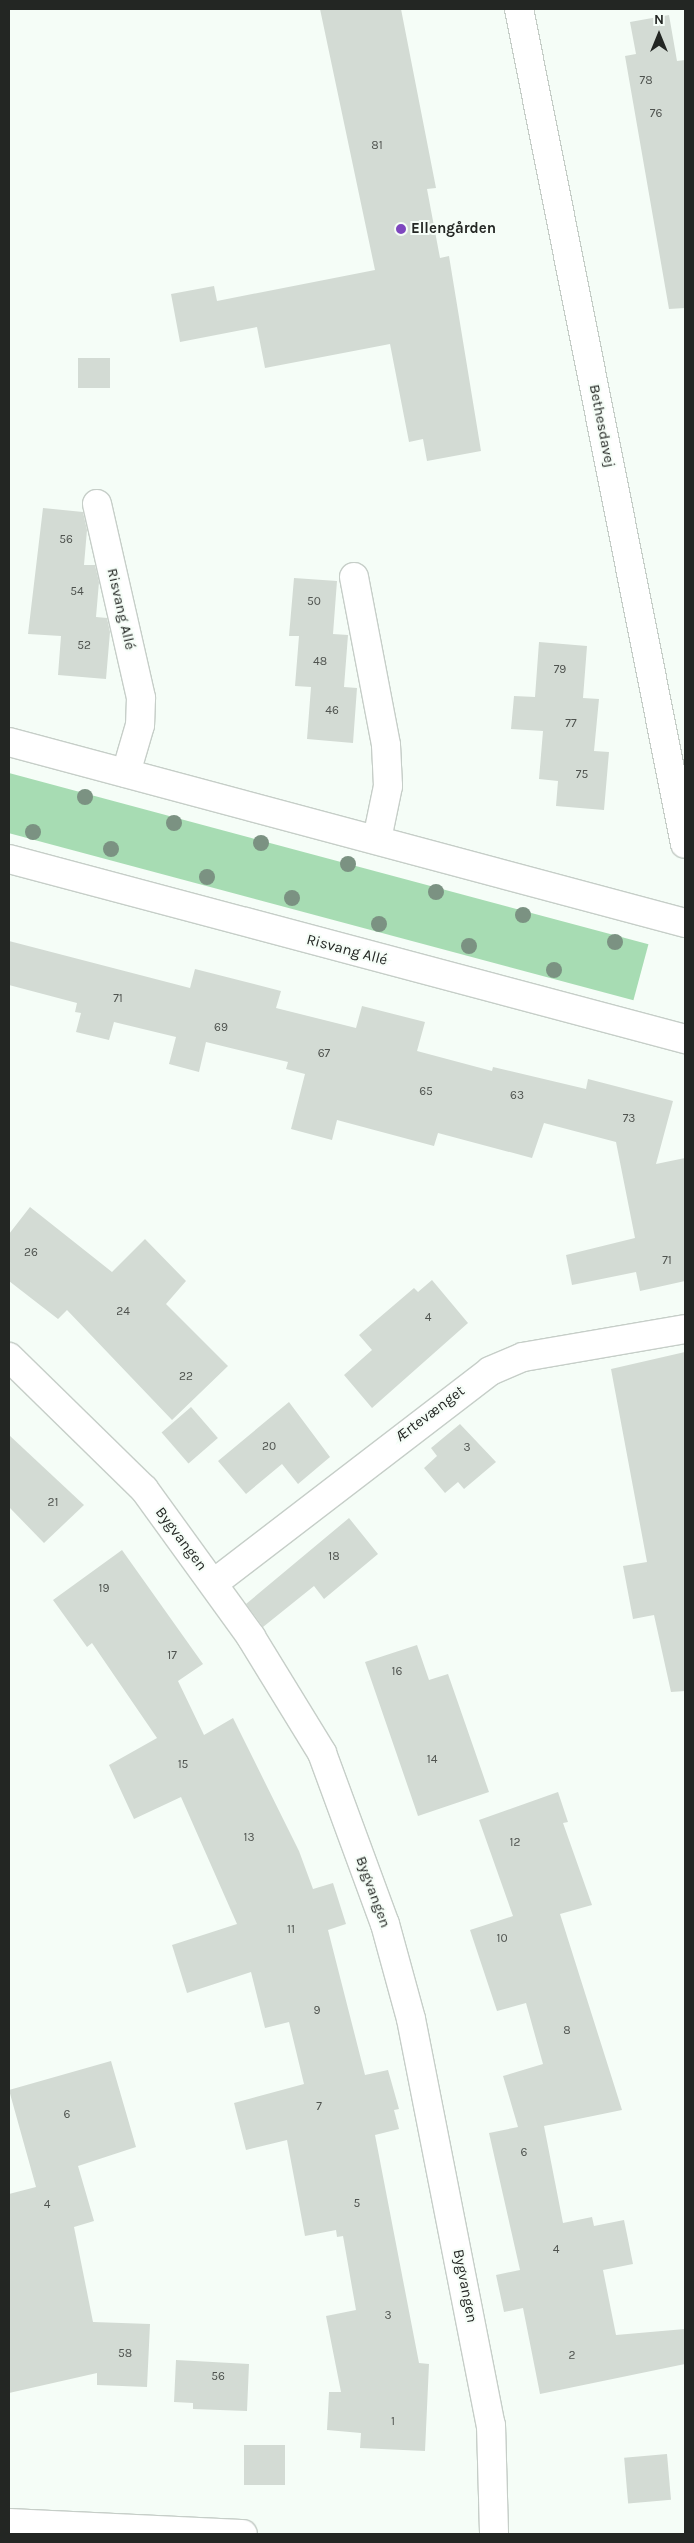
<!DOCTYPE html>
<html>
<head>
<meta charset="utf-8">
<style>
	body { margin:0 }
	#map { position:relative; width:694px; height:2543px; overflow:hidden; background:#f5fdf7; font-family:Karla,sans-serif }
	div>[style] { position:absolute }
	.green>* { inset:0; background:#a7dcb3; transform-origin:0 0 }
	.building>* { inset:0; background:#d3dbd4; transform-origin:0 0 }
	.roads { filter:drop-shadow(1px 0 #c6cec8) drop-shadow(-1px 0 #c6cec8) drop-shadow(0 1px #c6cec8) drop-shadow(0 -1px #c6cec8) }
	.minor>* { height:28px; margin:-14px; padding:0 14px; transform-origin:14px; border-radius:14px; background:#fff }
	.trees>* { width:16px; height:16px; margin:-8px; border-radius:50%; background:#7b9282 }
	.dots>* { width:14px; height:14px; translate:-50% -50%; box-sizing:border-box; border:2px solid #f5fdf7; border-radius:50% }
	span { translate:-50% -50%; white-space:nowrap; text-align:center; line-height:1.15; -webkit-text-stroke:4px #f5fdf7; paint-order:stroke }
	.number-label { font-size:12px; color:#4f534f }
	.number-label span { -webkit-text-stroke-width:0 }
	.poi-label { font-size:15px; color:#232623; font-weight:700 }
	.left { translate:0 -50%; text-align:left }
	.street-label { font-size:15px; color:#232623 }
	.frame { position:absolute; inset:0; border:10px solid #232623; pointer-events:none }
	.north { position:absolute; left:634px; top:10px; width:50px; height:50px; -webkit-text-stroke:4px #f5fdf7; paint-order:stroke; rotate:0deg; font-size:14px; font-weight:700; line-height:20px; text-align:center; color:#232623 }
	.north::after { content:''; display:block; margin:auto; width:18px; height:22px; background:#232623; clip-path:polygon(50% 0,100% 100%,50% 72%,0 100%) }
</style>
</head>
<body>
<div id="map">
	<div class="green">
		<i style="left:9px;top:773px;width:662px;height:58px;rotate:15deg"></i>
	</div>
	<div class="building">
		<i style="clip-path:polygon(320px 9px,401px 9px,436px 188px,427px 189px,440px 258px,449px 256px,481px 451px,427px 461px,423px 439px,409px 442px,390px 344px,265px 368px,257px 327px,180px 342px,171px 294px,214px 286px,217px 301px,375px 270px)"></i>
		<i style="clip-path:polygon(669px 15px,677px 61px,685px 60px,685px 308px,669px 309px,625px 56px,636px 54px,630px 22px)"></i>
		<i style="left:78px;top:358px;width:32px;height:30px"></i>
		<i style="clip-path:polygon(43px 508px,83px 512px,87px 530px,84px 565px,95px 565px,99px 582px,96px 617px,107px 618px,110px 632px,106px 679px,58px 675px,61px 636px,28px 634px)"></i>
		<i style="clip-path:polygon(294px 578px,337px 581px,333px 634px,348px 635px,344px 687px,357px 688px,353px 743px,307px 739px,311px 687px,295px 686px,299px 636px,289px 636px)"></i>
		<i style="clip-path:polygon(539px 642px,587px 646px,583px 698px,599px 699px,594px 751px,609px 752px,604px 810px,556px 806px,558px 781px,539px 779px,543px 731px,511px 729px,514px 696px,535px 697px)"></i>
		<i style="clip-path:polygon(9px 941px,190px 988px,195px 969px,281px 991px,276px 1008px,356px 1028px,362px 1006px,425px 1022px,417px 1051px,492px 1071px,493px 1067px,586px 1089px,588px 1079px,673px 1101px,656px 1164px,685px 1158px,685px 1281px,640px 1291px,636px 1272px,572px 1285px,566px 1255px,635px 1238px,616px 1142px,544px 1123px,532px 1158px,438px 1133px,434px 1146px,337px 1120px,332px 1140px,291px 1129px,305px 1074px,286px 1069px,288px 1062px,206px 1042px,199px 1072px,169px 1064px,176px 1037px,114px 1022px,109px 1040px,76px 1032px,81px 1013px,75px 1012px,77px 1003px,9px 985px)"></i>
		<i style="clip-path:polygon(30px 1207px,112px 1272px,145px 1239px,186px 1281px,166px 1304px,228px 1366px,172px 1420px,67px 1310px,58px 1319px,9px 1281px,9px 1234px)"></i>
		<i style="clip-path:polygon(432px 1280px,468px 1323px,372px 1408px,344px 1375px,372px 1350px,359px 1335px,414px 1288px,418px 1292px)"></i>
		<i style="clip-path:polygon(685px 1352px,685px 1691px,671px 1692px,654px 1615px,633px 1619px,623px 1566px,647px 1562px,611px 1369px)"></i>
		<i style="clip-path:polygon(289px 1402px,330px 1457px,298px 1484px,282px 1464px,246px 1494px,218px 1461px)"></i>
		<i style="left:191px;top:1407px;width:41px;height:39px;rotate:49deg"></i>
		<i style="clip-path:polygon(460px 1424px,496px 1462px,464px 1489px,458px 1482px,445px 1493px,424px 1468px,437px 1456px,431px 1448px)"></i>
		<i style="clip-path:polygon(9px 1435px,84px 1505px,44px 1543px,9px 1507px)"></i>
		<i style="clip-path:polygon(349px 1518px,378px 1554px,324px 1599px,314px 1586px,263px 1627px,246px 1604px)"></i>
		<i style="clip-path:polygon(122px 1550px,203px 1664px,178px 1681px,204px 1735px,233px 1718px,299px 1851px,313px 1889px,333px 1883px,346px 1924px,328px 1930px,365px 2075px,388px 2070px,399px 2109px,394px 2110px,399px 2129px,375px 2135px,419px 2363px,429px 2364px,425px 2451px,360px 2448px,361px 2433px,327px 2430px,329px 2392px,341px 2392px,326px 2316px,356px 2310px,343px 2236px,337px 2237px,336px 2230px,305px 2236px,287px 2140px,246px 2150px,234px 2103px,304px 2084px,289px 2022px,265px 2028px,251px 1972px,187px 1993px,172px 1945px,237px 1924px,181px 1797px,134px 1819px,109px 1765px,157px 1738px,92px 1643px,87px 1647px,53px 1600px)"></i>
		<i style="clip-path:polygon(417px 1645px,429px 1680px,448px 1674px,489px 1792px,418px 1816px,365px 1662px)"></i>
		<i style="clip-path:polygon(558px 1792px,568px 1822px,563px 1823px,592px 1905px,560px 1914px,622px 2110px,544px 2126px,563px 2223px,592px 2217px,594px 2226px,624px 2220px,633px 2264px,603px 2270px,616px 2335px,685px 2329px,685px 2364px,540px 2394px,523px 2308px,504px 2312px,496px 2275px,520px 2270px,489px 2133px,518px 2127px,503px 2076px,543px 2064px,526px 2003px,497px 2011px,470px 1930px,513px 1916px,479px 1820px)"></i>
		<i style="clip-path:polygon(111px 2061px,136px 2147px,78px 2166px,94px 2221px,74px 2227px,93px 2322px,150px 2324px,147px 2387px,97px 2385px,97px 2373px,9px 2393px,9px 2194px,36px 2187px,9px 2090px)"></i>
		<i style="clip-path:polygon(176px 2360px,249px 2364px,247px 2411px,193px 2409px,193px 2403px,174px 2402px)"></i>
		<i style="left:244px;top:2445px;width:41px;height:40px"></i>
		<i style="left:667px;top:2454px;width:46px;height:43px;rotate:85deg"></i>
	</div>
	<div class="roads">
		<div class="minor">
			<i style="left:519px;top:9px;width:851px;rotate:78.76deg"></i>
			<i style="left:97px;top:504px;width:199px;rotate:77.2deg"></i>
			<i style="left:141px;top:698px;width:27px;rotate:92deg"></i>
			<i style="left:140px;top:725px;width:50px;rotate:106.3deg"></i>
			<i style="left:354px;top:577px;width:171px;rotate:79.2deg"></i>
			<i style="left:386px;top:745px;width:41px;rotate:87.2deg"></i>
			<i style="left:388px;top:786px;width:54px;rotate:101.7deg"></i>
			<i style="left:9px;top:742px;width:700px;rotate:14.99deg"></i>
			<i style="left:9px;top:859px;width:700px;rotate:14.91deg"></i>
			<i style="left:9px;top:1357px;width:189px;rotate:44.4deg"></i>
			<i style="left:144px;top:1489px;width:183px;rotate:54.1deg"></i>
			<i style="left:251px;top:1637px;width:136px;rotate:58.5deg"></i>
			<i style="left:322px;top:1753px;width:182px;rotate:69.8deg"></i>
			<i style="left:385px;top:1924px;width:98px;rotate:74.7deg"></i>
			<i style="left:411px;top:2019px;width:414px;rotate:78.9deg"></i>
			<i style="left:491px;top:2425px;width:109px;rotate:88.4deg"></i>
			<i style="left:214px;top:1583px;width:348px;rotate:-37.5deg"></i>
			<i style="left:490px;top:1371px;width:36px;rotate:-23deg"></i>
			<i style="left:523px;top:1357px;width:164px;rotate:-9.8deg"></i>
			<i style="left:9px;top:2523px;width:234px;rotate:2.7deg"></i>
		</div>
	</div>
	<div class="trees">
		<i style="left:85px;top:797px"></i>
		<i style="left:174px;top:823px"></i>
		<i style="left:33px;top:832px"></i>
		<i style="left:261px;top:843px"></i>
		<i style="left:111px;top:849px"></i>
		<i style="left:348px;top:864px"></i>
		<i style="left:207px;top:877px"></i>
		<i style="left:436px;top:892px"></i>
		<i style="left:292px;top:898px"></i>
		<i style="left:523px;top:915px"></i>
		<i style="left:379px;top:924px"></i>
		<i style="left:615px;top:942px"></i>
		<i style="left:469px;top:946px"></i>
		<i style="left:554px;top:970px"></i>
	</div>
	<div class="dots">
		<i style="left:401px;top:229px;background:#7e47be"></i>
	</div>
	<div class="number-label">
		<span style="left:646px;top:81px">78</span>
		<span style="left:656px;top:114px">76</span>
		<span style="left:377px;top:146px">81</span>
		<span style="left:66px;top:540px">56</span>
		<span style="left:77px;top:592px">54</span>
		<span style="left:314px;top:602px">50</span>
		<span style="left:84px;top:646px">52</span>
		<span style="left:320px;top:662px">48</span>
		<span style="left:560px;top:670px">79</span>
		<span style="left:332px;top:711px">46</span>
		<span style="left:571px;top:724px">77</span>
		<span style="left:582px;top:775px">75</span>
		<span style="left:118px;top:999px">71</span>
		<span style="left:221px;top:1028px">69</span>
		<span style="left:324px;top:1054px">67</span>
		<span style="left:426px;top:1092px">65</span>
		<span style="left:517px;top:1096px">63</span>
		<span style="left:629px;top:1119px">73</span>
		<span style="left:31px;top:1253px">26</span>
		<span style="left:667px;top:1261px">71</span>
		<span style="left:123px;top:1312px">24</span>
		<span style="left:428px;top:1318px">4</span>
		<span style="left:186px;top:1377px">22</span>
		<span style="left:269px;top:1447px">20</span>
		<span style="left:467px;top:1448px">3</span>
		<span style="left:53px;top:1503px">21</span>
		<span style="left:334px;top:1557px">18</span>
		<span style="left:104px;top:1589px">19</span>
		<span style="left:172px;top:1656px">17</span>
		<span style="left:397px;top:1672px">16</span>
		<span style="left:432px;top:1760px">14</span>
		<span style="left:183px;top:1765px">15</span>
		<span style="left:249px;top:1838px">13</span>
		<span style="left:515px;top:1843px">12</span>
		<span style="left:291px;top:1930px">11</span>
		<span style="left:502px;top:1939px">10</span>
		<span style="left:317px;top:2011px">9</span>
		<span style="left:567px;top:2031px">8</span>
		<span style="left:319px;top:2107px">7</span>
		<span style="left:67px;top:2115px">6</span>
		<span style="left:524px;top:2153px">6</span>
		<span style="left:357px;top:2204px">5</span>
		<span style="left:47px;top:2205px">4</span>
		<span style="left:556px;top:2250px">4</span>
		<span style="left:388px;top:2316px">3</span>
		<span style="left:125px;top:2354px">58</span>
		<span style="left:572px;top:2356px">2</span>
		<span style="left:218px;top:2377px">56</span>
		<span style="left:393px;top:2422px">1</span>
	</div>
	<div class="poi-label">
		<span class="left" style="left:411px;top:229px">Ellengården</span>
	</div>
	<div class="street-label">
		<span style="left:602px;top:426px;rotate:79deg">Bethesdavej</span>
		<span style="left:121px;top:609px;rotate:77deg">Risvang Allé</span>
		<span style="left:347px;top:950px;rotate:15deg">Risvang Allé</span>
		<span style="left:430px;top:1414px;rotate:-37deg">Ærtevænget</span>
		<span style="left:181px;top:1539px;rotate:53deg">Bygvangen</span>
		<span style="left:373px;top:1892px;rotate:70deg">Bygvangen</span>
		<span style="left:465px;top:2286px;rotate:79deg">Bygvangen</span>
	</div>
	<div class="frame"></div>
	<div class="north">N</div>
</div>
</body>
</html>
